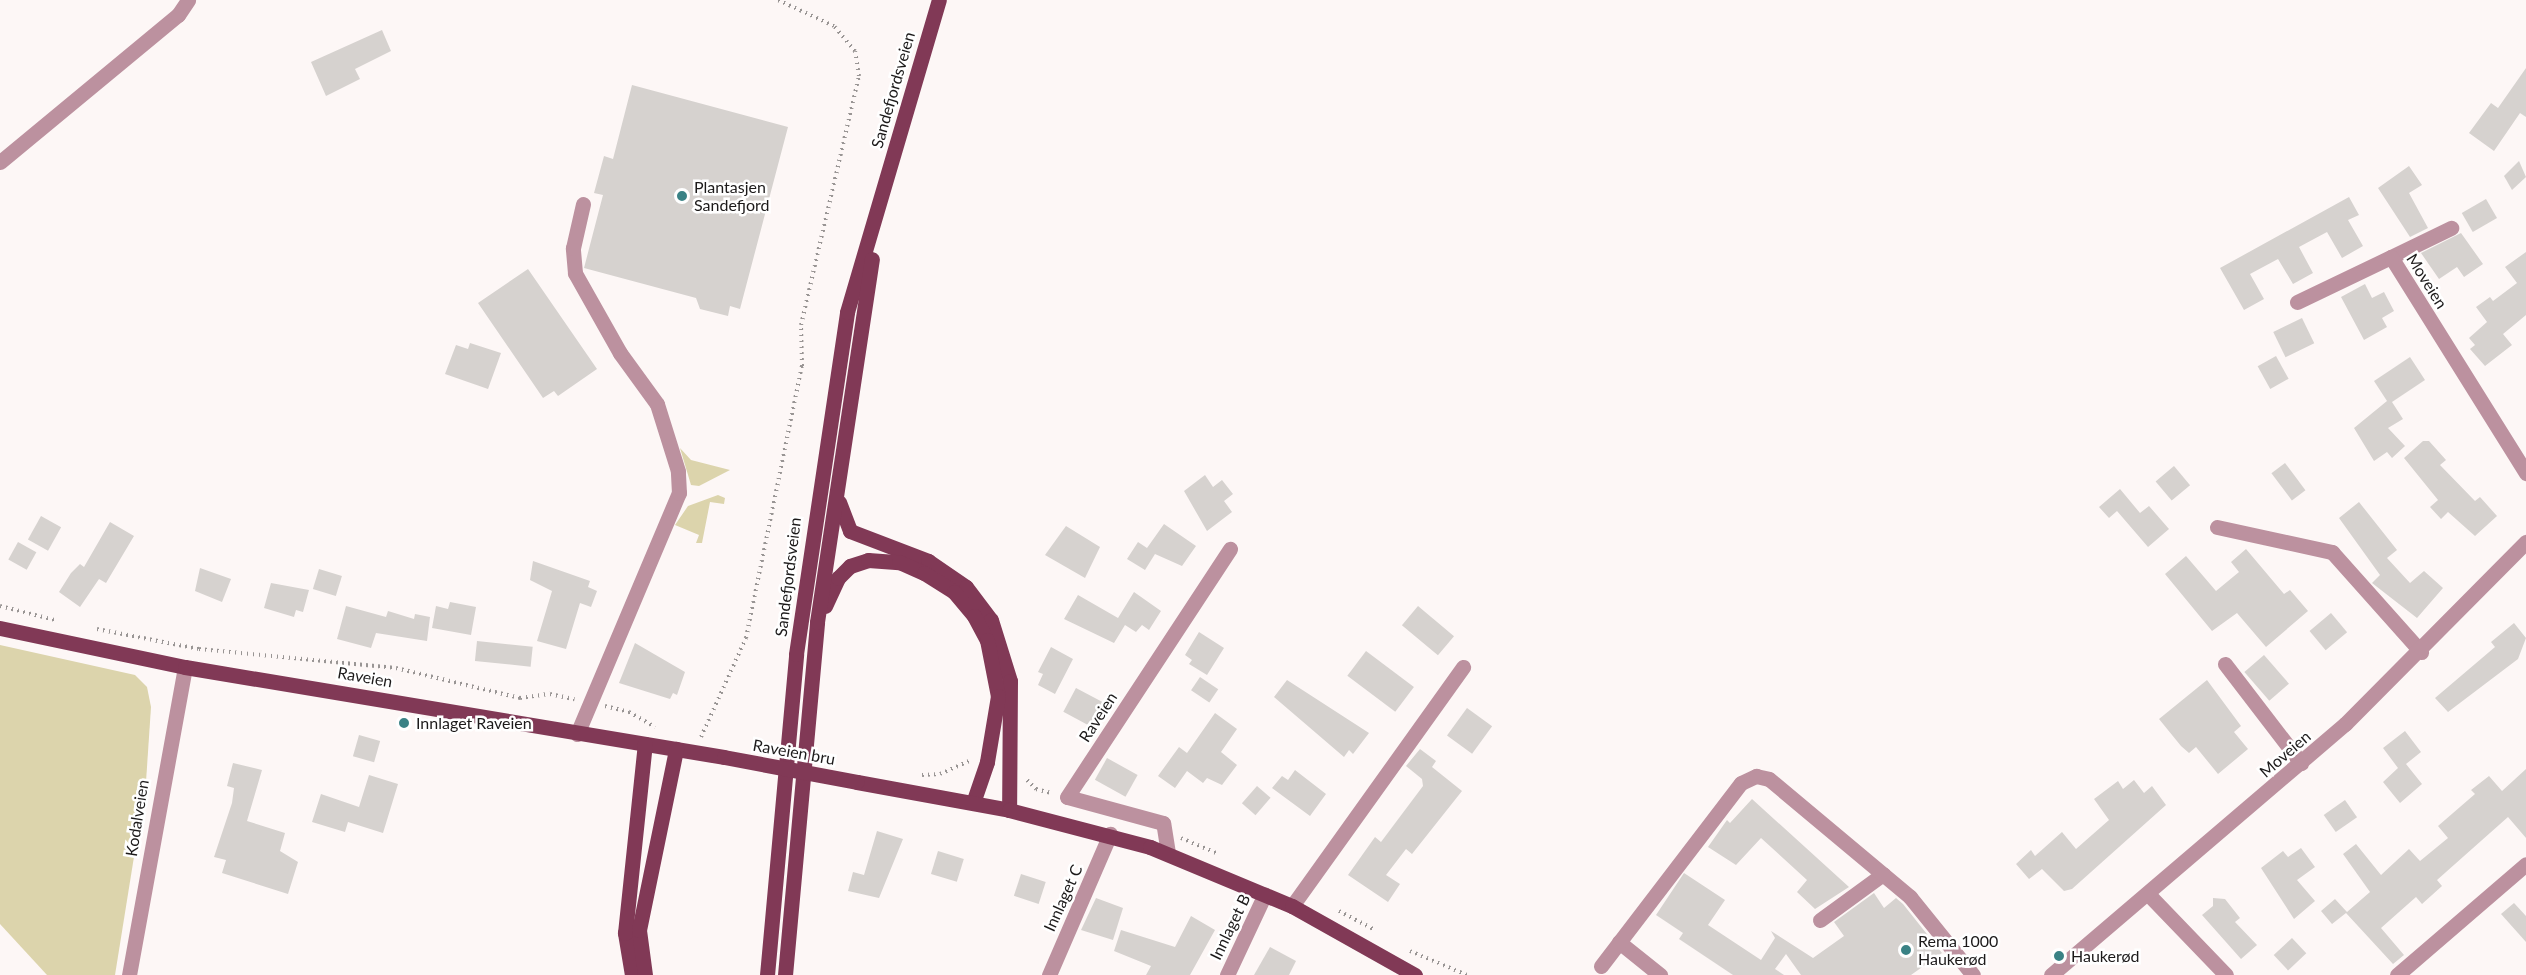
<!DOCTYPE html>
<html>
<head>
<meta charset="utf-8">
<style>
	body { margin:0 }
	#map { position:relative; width:2526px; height:975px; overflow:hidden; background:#fdf7f6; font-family:Lato,sans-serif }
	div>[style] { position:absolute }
	.green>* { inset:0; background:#dcd4ac }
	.building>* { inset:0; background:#d6d2cf; transform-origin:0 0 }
	.path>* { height:4px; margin-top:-2px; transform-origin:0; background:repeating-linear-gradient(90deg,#999594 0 1.5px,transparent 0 6px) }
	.minor>* { height:15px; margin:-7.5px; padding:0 7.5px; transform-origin:7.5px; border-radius:7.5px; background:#bc919f }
	.major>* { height:15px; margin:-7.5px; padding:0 7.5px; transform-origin:7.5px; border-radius:7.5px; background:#813956 }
	.major-bridge>* { height:15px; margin:-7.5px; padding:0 7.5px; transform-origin:7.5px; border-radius:7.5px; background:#813956 }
	.dots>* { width:16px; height:16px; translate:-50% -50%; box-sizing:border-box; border:3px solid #fff; border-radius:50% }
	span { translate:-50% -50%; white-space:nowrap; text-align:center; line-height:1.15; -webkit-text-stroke:5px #fff; paint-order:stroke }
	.street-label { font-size:16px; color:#1c1a1a }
	.poi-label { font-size:16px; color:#1c1a1a }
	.left { translate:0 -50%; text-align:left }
</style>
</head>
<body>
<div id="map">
	<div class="green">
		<i style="clip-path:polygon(680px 448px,691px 460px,730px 470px,699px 486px,691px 485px)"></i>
		<i style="clip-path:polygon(718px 495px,725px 498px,724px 504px,710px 502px,702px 543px,696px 543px,699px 535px,675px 525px,688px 506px)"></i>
		<i style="clip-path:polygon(0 645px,135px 675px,147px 687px,151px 707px,146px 782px,115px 975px,47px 975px,0 924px)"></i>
	</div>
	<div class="building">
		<i style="clip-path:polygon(382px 30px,391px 51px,355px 69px,360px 79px,326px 96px,311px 62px)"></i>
		<i style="clip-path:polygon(2526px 68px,2526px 117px,2520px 113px,2494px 151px,2469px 133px,2491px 103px,2498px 108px)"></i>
		<i style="clip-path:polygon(632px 85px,788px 127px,740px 309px,730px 306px,728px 316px,700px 309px,696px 298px,584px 268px,603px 195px,594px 193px,604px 156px,613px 159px)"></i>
		<i style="clip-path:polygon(2519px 161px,2526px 177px,2512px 190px,2504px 176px)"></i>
		<i style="clip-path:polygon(2409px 166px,2422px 185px,2409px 193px,2428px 228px,2410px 237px,2378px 188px)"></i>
		<i style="clip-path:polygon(2349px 197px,2359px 215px,2348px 220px,2363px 246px,2342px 258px,2327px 232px,2299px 247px,2313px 273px,2293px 284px,2278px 259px,2250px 274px,2264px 299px,2244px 310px,2220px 268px)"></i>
		<i style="left:2486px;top:199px;width:22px;height:28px;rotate:60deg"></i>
		<i style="clip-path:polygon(2461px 233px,2483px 264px,2464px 277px,2457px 267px,2439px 279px,2421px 253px)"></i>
		<i style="clip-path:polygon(2526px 252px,2526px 315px,2503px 334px,2512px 345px,2485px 366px,2470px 349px,2475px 345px,2469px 338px,2487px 322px,2476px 307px,2490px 297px,2493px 301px,2517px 283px,2505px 267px)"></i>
		<i style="clip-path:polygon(528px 269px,597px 369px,558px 396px,554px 391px,543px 398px,478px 303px)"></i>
		<i style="clip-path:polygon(2365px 284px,2372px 298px,2384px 292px,2394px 311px,2382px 318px,2387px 327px,2364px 340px,2341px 297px)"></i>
		<i style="left:2302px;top:318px;width:28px;height:32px;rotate:64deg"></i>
		<i style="clip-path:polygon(470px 343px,501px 353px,488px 389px,445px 374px,456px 345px,468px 349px)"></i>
		<i style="left:2276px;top:356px;width:26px;height:21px;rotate:61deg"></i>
		<i style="clip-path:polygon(2410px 357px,2425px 380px,2392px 402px,2403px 419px,2388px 428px,2405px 446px,2392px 458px,2387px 452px,2374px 461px,2354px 428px,2387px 401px,2374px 381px)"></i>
		<i style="clip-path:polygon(2423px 441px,2429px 441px,2446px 460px,2440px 465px,2475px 501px,2480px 497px,2497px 516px,2475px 536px,2448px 512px,2441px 519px,2430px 507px,2438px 500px,2404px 458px)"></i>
		<i style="left:2285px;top:463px;width:34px;height:17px;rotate:53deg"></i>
		<i style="left:2174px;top:466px;width:25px;height:24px;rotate:50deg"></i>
		<i style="clip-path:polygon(1205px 475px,1213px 487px,1222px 480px,1233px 494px,1224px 501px,1232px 512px,1207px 531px,1184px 491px)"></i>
		<i style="clip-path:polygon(2120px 489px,2140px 513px,2149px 506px,2169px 529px,2148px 547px,2117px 511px,2109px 518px,2099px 507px)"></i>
		<i style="clip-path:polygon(2359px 502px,2397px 550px,2387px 558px,2410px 583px,2424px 571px,2443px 588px,2417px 618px,2372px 583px,2380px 575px,2339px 518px)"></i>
		<i style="left:41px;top:516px;width:23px;height:27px;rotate:29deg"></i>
		<i style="clip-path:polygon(110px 522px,134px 536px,106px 583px,99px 579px,80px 607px,59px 592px,71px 573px,80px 564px,84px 567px)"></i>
		<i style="clip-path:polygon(1164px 524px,1196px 546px,1182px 566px,1155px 554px,1145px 570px,1127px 559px,1138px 542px,1147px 548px)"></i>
		<i style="clip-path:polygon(1066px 526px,1100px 547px,1085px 578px,1045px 555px)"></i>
		<i style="left:18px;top:542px;width:21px;height:20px;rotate:29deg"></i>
		<i style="clip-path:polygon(2246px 549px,2284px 594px,2290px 590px,2308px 611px,2266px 647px,2237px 613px,2212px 631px,2165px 574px,2186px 556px,2216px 591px,2239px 572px,2231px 562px)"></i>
		<i style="clip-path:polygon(533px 561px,590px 581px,588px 587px,597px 591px,591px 607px,580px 603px,566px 649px,537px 641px,552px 591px,530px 580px)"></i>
		<i style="clip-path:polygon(200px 568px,231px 579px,222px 602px,195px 591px)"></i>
		<i style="left:319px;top:569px;width:24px;height:21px;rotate:17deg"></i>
		<i style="clip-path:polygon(271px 583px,309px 590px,303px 612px,296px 610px,294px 617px,264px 608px)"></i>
		<i style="clip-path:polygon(1134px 592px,1161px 611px,1149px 630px,1142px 625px,1136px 632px,1125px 625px,1114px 643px,1064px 619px,1078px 595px,1118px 618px)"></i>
		<i style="clip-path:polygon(450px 602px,476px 607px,471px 635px,432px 628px,436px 606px,448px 609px)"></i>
		<i style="clip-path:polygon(346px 606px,386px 617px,388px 611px,414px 619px,415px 614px,430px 617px,427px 641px,376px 633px,371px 648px,337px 639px)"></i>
		<i style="left:1418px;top:606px;width:47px;height:25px;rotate:40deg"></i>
		<i style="left:2331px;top:613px;width:25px;height:28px;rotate:50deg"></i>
		<i style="clip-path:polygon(2514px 623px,2526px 638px,2518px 659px,2448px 712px,2435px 698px,2495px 647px,2491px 642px)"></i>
		<i style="clip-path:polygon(1199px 632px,1224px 648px,1207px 675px,1189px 664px,1192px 660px,1185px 655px)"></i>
		<i style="left:477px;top:641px;width:56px;height:20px;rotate:6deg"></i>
		<i style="clip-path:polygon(635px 643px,685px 672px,677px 695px,673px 693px,670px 699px,619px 683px)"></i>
		<i style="clip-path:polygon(1051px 647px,1073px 659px,1055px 694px,1038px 685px,1043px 674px,1038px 672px)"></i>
		<i style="left:1366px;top:651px;width:60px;height:31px;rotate:37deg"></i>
		<i style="left:2264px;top:655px;width:38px;height:26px;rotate:49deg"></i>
		<i style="left:1200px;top:677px;width:22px;height:16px;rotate:34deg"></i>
		<i style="clip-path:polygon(1287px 680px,1369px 733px,1353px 754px,1349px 750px,1344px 757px,1274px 697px)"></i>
		<i style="clip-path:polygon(2207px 680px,2241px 726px,2234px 732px,2248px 749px,2218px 774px,2196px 747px,2189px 753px,2181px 746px,2159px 719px)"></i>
		<i style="left:1076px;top:688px;width:30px;height:27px;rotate:28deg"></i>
		<i style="left:1467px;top:708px;width:31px;height:34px;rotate:36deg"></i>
		<i style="clip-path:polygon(1215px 713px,1237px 729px,1221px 752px,1237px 765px,1222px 785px,1207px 778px,1203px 783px,1187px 771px,1175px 788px,1158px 776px,1179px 747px,1187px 753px)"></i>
		<i style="clip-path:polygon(2405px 731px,2421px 752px,2406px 764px,2422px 784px,2400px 803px,2383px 782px,2398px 768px,2383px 748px)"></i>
		<i style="left:359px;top:735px;width:22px;height:22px;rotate:16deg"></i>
		<i style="clip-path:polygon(1420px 749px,1436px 761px,1432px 767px,1462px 791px,1412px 854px,1406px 849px,1386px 875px,1400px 884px,1388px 902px,1348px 875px,1375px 837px,1381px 842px,1423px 786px,1422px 779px,1406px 766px)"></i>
		<i style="left:1107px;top:758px;width:35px;height:25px;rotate:29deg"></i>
		<i style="clip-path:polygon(233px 763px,262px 770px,247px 821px,285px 833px,280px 851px,298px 862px,288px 894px,222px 873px,226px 860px,214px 857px,232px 803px,234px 788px,227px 786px)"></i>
		<i style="clip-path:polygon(2526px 769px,2526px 838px,2508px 817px,2437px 880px,2442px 886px,2422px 904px,2416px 897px,2381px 928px,2404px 955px,2393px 964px,2346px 913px,2332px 924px,2321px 911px,2335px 899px,2347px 912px,2370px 892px,2343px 854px,2356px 844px,2381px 875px,2409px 849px,2420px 861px,2448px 838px,2438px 826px,2475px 794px,2471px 790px,2489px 776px,2502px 791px)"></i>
		<i style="clip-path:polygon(1295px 770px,1326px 794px,1310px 816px,1272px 788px,1282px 776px,1288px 780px)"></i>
		<i style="clip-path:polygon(369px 775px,398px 784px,383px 833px,348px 822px,345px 832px,312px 822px,321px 794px,359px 807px)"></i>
		<i style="clip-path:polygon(2134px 780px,2144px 793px,2152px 786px,2166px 805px,2072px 889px,2064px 891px,2042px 869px,2029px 879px,2016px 864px,2031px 850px,2035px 856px,2062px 832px,2076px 849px,2109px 820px,2094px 799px,2118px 781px,2123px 789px)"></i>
		<i style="left:1257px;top:786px;width:18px;height:23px;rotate:41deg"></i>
		<i style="clip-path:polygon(1752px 799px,1849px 887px,1815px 909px,1797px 892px,1807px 880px,1761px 838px,1736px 865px,1708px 847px,1727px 820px,1730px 823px)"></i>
		<i style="left:2345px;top:800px;width:21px;height:26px;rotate:55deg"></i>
		<i style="clip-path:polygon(877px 831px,903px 839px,879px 898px,848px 891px,853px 872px,864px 875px)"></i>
		<i style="clip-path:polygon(2301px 848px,2315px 867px,2297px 880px,2315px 901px,2294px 919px,2261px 868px,2283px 851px,2288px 857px)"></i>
		<i style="left:938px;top:851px;width:27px;height:24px;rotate:17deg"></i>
		<i style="clip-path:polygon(1684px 873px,1725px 900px,1708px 925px,1761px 960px,1775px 938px,1771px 931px,1813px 958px,1844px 936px,1834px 922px,1874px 893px,1884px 908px,1896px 898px,1903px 904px,1942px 953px,1911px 975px,1801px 975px,1786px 954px,1775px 969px,1784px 975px,1733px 975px,1679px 939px,1683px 933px,1656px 915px)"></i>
		<i style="left:1021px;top:874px;width:26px;height:23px;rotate:18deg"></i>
		<i style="clip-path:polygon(1096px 898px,1123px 908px,1113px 940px,1081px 930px)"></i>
		<i style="clip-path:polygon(2213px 898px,2225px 899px,2240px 918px,2235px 922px,2257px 945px,2241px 959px,2202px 915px,2213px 906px)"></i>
		<i style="clip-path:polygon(2514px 903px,2526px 916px,2526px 942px,2501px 914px)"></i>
		<i style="clip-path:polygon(1191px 916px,1215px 930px,1190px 975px,1146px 975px,1151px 966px,1114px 951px,1121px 930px,1175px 947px)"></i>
		<i style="left:2292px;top:938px;width:21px;height:25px;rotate:47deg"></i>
		<i style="clip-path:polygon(1270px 947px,1296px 961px,1289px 975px,1254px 975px)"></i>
	</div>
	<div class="path">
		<i style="left:0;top:606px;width:57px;rotate:14.3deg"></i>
		<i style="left:97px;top:629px;width:104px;rotate:11.1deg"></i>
		<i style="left:199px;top:649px;width:198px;rotate:5.5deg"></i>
		<i style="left:396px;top:668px;width:128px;rotate:13.6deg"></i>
		<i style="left:520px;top:698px;width:30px;rotate:-8deg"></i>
		<i style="left:550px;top:694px;width:25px;rotate:12deg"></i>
		<i style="left:605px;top:706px;width:25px;rotate:14deg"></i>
		<i style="left:629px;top:712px;width:30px;rotate:30deg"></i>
		<i style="left:701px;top:737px;width:109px;rotate:-65.6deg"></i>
		<i style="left:746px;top:638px;width:278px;rotate:-78.4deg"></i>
		<i style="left:802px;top:366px;width:41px;rotate:-91.4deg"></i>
		<i style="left:801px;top:325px;width:256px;rotate:-76.9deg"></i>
		<i style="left:859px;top:76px;width:25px;rotate:-99deg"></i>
		<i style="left:855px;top:51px;width:33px;rotate:-130deg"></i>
		<i style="left:834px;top:26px;width:62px;rotate:-155.1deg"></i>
		<i style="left:922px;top:775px;width:18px;rotate:-3deg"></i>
		<i style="left:940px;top:774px;width:34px;rotate:-24deg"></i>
		<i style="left:1027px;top:780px;width:13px;rotate:45deg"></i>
		<i style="left:1036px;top:789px;width:16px;rotate:15deg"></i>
		<i style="left:1181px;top:838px;width:38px;rotate:23deg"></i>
		<i style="left:1339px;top:911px;width:41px;rotate:27.8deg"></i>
		<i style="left:1410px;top:951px;width:62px;rotate:22.8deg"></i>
	</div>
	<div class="minor">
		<i style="left:0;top:162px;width:231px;rotate:-39.6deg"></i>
		<i style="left:178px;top:15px;width:18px;rotate:-56deg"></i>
		<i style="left:2391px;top:257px;width:67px;rotate:-25.8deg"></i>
		<i style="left:2297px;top:302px;width:104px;rotate:-25.6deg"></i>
		<i style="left:2391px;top:257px;width:255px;rotate:58deg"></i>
		<i style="left:2217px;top:527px;width:118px;rotate:12.3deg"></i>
		<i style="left:2332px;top:552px;width:134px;rotate:48.3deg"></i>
		<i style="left:2225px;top:664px;width:125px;rotate:52.5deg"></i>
		<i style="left:577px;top:734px;width:262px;rotate:-67.1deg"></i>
		<i style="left:679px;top:493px;width:22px;rotate:-93deg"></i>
		<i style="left:678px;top:471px;width:70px;rotate:-107.4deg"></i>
		<i style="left:657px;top:404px;width:63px;rotate:-126deg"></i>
		<i style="left:620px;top:353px;width:92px;rotate:-119.4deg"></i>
		<i style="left:575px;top:273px;width:25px;rotate:-95deg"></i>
		<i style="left:573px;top:248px;width:45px;rotate:-77.2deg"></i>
		<i style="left:1168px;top:853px;width:30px;rotate:-99deg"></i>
		<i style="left:1163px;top:823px;width:99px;rotate:-164.8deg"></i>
		<i style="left:1067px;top:797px;width:297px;rotate:-56.7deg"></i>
		<i style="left:2149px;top:895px;width:111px;rotate:46.1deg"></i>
		<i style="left:1292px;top:906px;width:294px;rotate:-54.4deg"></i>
		<i style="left:1820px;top:920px;width:78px;rotate:-36.1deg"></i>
		<i style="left:1619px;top:942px;width:53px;rotate:38.8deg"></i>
		<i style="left:1601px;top:966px;width:230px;rotate:-52.6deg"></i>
		<i style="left:1741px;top:783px;width:17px;rotate:-25deg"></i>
		<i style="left:1756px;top:776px;width:13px;rotate:13deg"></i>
		<i style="left:1769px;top:779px;width:184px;rotate:39.9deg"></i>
		<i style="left:1910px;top:897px;width:100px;rotate:51.1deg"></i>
		<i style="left:129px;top:975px;width:313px;rotate:-79.7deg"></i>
		<i style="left:1049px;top:975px;width:154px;rotate:-66.6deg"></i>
		<i style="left:1227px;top:975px;width:89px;rotate:-64.9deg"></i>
		<i style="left:2051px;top:975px;width:387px;rotate:-40.5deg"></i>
		<i style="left:2345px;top:724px;width:257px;rotate:-45.2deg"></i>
		<i style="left:2397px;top:975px;width:170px;rotate:-40.7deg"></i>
	</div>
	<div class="major">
		<i style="left:839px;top:502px;width:31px;rotate:69deg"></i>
		<i style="left:850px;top:531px;width:84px;rotate:21deg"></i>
		<i style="left:928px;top:561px;width:46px;rotate:34.4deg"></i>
		<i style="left:966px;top:587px;width:41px;rotate:52.9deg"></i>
		<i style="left:991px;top:620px;width:64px;rotate:72.7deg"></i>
		<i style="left:1010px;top:681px;width:129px;rotate:90.4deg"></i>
		<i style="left:825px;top:606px;width:31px;rotate:-65deg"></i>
		<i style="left:838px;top:578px;width:17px;rotate:-45deg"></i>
		<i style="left:850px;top:566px;width:19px;rotate:-18deg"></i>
		<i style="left:868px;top:560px;width:31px;rotate:4deg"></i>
		<i style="left:899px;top:562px;width:27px;rotate:24deg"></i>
		<i style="left:924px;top:573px;width:36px;rotate:32deg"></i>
		<i style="left:954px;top:592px;width:31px;rotate:50deg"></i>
		<i style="left:974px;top:616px;width:27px;rotate:62deg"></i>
		<i style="left:987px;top:640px;width:57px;rotate:78.9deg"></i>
		<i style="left:998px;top:696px;width:67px;rotate:99.5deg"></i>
		<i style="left:987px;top:762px;width:43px;rotate:108.9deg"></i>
		<i style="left:0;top:628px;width:189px;rotate:11.9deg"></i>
		<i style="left:185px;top:667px;width:546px;rotate:9.48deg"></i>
		<i style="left:857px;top:782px;width:155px;rotate:10.4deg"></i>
		<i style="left:1009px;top:810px;width:146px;rotate:14.7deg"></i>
		<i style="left:1150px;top:847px;width:154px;rotate:22.6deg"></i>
		<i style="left:1292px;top:906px;width:141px;rotate:29.3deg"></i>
		<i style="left:632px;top:975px;width:43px;rotate:-99.5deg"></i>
		<i style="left:625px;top:933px;width:190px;rotate:-84deg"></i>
		<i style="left:645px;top:975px;width:45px;rotate:-97.6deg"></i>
		<i style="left:639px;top:930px;width:185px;rotate:-78.4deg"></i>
		<i style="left:767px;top:975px;width:322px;rotate:-84.8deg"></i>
		<i style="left:796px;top:654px;width:346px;rotate:-81.5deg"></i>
		<i style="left:847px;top:312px;width:325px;rotate:-73.6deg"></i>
		<i style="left:785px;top:975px;width:354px;rotate:-84.8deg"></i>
		<i style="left:817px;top:622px;width:367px;rotate:-81.4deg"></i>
	</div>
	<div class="major-bridge">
		<i style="left:724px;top:757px;width:135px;rotate:10.6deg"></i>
	</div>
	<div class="dots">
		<i style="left:682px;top:196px;background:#3a8285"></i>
		<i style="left:404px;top:723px;background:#3a8285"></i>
		<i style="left:1906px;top:950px;background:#3a8285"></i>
		<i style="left:2059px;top:956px;background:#3a8285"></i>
	</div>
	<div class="street-label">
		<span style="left:893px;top:90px;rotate:-74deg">Sandefjordsveien</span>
		<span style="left:2427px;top:281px;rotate:58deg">Moveien</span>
		<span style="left:788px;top:577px;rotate:-83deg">Sandefjordsveien</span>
		<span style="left:365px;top:677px;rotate:10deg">Raveien</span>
		<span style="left:1098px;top:717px;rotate:-57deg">Raveien</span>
		<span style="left:794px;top:752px;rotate:10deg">Raveien bru</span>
		<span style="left:2285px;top:754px;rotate:-41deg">Moveien</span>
		<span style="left:137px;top:818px;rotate:-81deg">Kodalveien</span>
		<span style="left:1063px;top:898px;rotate:-66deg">Innlaget C</span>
		<span style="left:1230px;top:927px;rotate:-64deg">Innlaget B</span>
	</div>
	<div class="poi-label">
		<span class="left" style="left:694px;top:196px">Plantasjen<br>Sandefjord</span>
		<span class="left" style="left:416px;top:723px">Innlaget Raveien</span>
		<span class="left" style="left:1918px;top:950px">Rema 1000<br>Haukerød</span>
		<span class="left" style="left:2071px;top:956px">Haukerød</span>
	</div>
</div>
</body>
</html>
